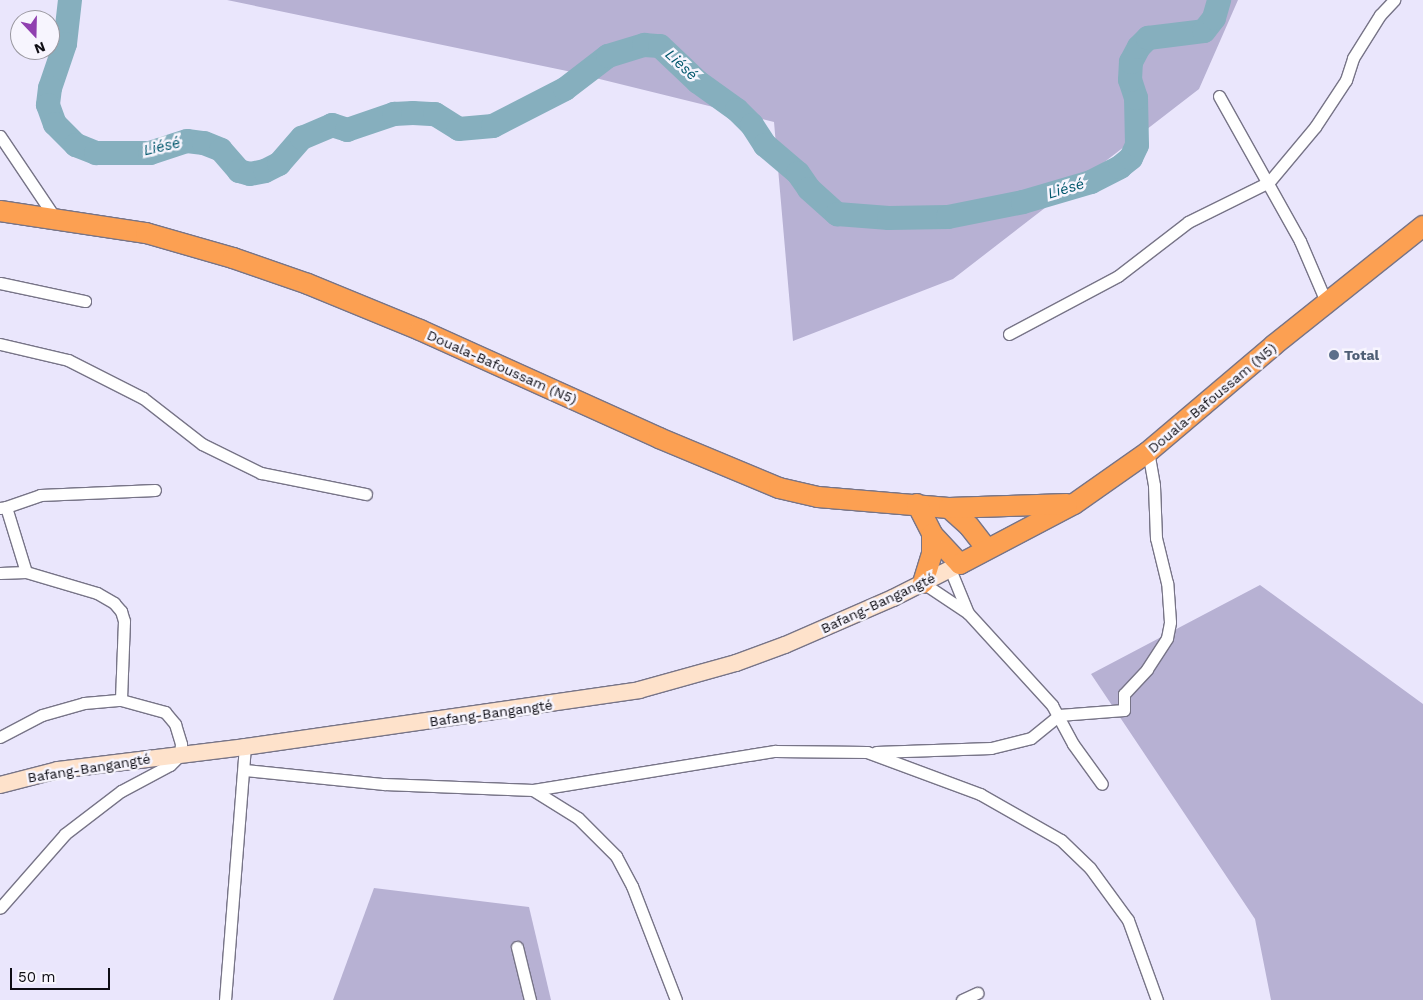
<!DOCTYPE html>
<html>
<head>
<meta charset="utf-8">
<style>
	body { margin:0 }
	#map { position:relative; width:1423px; height:1000px; overflow:hidden; background:#eae6fc; font-family:"Work Sans",sans-serif }
	div>[style] { position:absolute }
	.forest>* { inset:0; background:#b7b1d3 }
	.river>* { height:24px; margin:-12px; padding:0 12px; transform-origin:12px; border-radius:12px; background:#86afbe }
	.roads { filter:drop-shadow(1px 0 #777487) drop-shadow(-1px 0 #777487) drop-shadow(0 1px #777487) drop-shadow(0 -1px #777487) }
	.street>* { height:11px; margin:-5.5px; padding:0 5.5px; transform-origin:5.5px; border-radius:5.5px; background:#fff }
	.secondary>* { height:16px; margin:-8px; padding:0 8px; transform-origin:8px; border-radius:8px; background:#fee2cb }
	.highway>* { height:20px; margin:-10px; padding:0 10px; transform-origin:10px; border-radius:10px; background:#fca052 }
	.dots>* { width:14px; height:14px; translate:-50% -50%; box-sizing:border-box; border:2px solid #f7f5fe; border-radius:50% }
	span { translate:-50% -50%; white-space:nowrap; text-align:center; line-height:1.15; -webkit-text-stroke:5px #f7f5fe; paint-order:stroke }
	.service-label { font-size:14px; color:#4e5e75; font-weight:700 }
	.left { translate:0 -50%; text-align:left }
	.street-label { font-size:14px; color:#0e0d14 }
	.water-label { font-size:15px; color:#00576c; font-style:italic }
	.north { position:absolute; left:10px; top:10px; width:50px; height:50px; box-sizing:border-box; background:#f7f5fe; border:1px solid #9a98a0; border-radius:50%; rotate:159deg; font-size:14px; font-weight:700; line-height:20px; text-align:center; color:#0e0d14 }
	.north::after { content:''; display:block; margin:auto; width:18px; height:22px; background:#9040b0; clip-path:polygon(50% 0,100% 100%,50% 72%,0 100%) }
	.scale { position:absolute; left:10px; top:968px; width:100px; height:22px; box-sizing:border-box; border:2px solid #0e0d14; border-top:0; padding-left:6px; font-size:15px; line-height:18px; white-space:nowrap; color:#0e0d14; -webkit-text-stroke:4px #f7f5fe; paint-order:stroke }
</style>
</head>
<body>
<div id="map">
	<div class="forest">
		<i style="clip-path:polygon(227px 0,1238px 0,1199px 89px,953px 279px,793px 341px,774px 122px,567px 71px)"></i>
		<i style="clip-path:polygon(1260px 585px,1423px 704px,1423px 1000px,1271px 1000px,1255px 919px,1091px 674px)"></i>
		<i style="clip-path:polygon(374px 888px,529px 907px,551px 1000px,333px 1000px)"></i>
	</div>
	<div class="river">
		<i style="left:70px;top:0;width:44px;rotate:96.5deg"></i>
		<i style="left:65px;top:44px;width:46px;rotate:108.8deg"></i>
		<i style="left:50px;top:88px;width:17px;rotate:97deg"></i>
		<i style="left:48px;top:105px;width:20px;rotate:70deg"></i>
		<i style="left:55px;top:124px;width:30px;rotate:45deg"></i>
		<i style="left:76px;top:145px;width:22px;rotate:22deg"></i>
		<i style="left:96px;top:153px;width:54px"></i>
		<i style="left:150px;top:153px;width:39px;rotate:-18deg"></i>
		<i style="left:187px;top:141px;width:17px;rotate:7deg"></i>
		<i style="left:204px;top:143px;width:18px;rotate:22deg"></i>
		<i style="left:221px;top:150px;width:28px;rotate:49deg"></i>
		<i style="left:239px;top:171px;width:11px;rotate:15deg"></i>
		<i style="left:250px;top:174px;width:15px;rotate:-11deg"></i>
		<i style="left:265px;top:171px;width:16px;rotate:-27deg"></i>
		<i style="left:279px;top:164px;width:35px;rotate:-49deg"></i>
		<i style="left:302px;top:138px;width:33px;rotate:-23deg"></i>
		<i style="left:332px;top:125px;width:16px;rotate:18deg"></i>
		<i style="left:347px;top:130px;width:50px;rotate:-18.8deg"></i>
		<i style="left:394px;top:114px;width:19px;rotate:-3deg"></i>
		<i style="left:413px;top:113px;width:22px;rotate:3deg"></i>
		<i style="left:435px;top:114px;width:28px;rotate:32deg"></i>
		<i style="left:459px;top:129px;width:34px;rotate:-5deg"></i>
		<i style="left:493px;top:126px;width:81px;rotate:-27.2deg"></i>
		<i style="left:565px;top:89px;width:54px;rotate:-37.5deg"></i>
		<i style="left:608px;top:56px;width:38px;rotate:-17deg"></i>
		<i style="left:644px;top:45px;width:16px;rotate:4deg"></i>
		<i style="left:660px;top:46px;width:52px;rotate:43.5deg"></i>
		<i style="left:698px;top:82px;width:48px;rotate:35.7deg"></i>
		<i style="left:737px;top:110px;width:21px;rotate:45deg"></i>
		<i style="left:752px;top:125px;width:24px;rotate:57deg"></i>
		<i style="left:765px;top:145px;width:43px;rotate:40.3deg"></i>
		<i style="left:798px;top:173px;width:19px;rotate:55deg"></i>
		<i style="left:809px;top:189px;width:38px;rotate:42deg"></i>
		<i style="left:837px;top:214px;width:52px;rotate:4.4deg"></i>
		<i style="left:889px;top:218px;width:59px;rotate:-1deg"></i>
		<i style="left:948px;top:217px;width:76px;rotate:-11.3deg"></i>
		<i style="left:1023px;top:202px;width:71px;rotate:-16.4deg"></i>
		<i style="left:1091px;top:182px;width:33px;rotate:-27deg"></i>
		<i style="left:1120px;top:167px;width:14px;rotate:-39deg"></i>
		<i style="left:1131px;top:158px;width:14px;rotate:-65deg"></i>
		<i style="left:1137px;top:145px;width:47px;rotate:-91.2deg"></i>
		<i style="left:1136px;top:98px;width:19px;rotate:-108deg"></i>
		<i style="left:1130px;top:80px;width:18px;rotate:-87deg"></i>
		<i style="left:1131px;top:62px;width:17px;rotate:-62deg"></i>
		<i style="left:1139px;top:47px;width:13px;rotate:-45deg"></i>
		<i style="left:1148px;top:38px;width:56px;rotate:-7.1deg"></i>
		<i style="left:1204px;top:31px;width:16px;rotate:-52deg"></i>
		<i style="left:1214px;top:18px;width:19px;rotate:-74deg"></i>
	</div>
	<div class="roads">
		<div class="street">
			<i style="left:1219px;top:96px;width:166px;rotate:60.8deg"></i>
			<i style="left:1300px;top:241px;width:69px;rotate:66.8deg"></i>
			<i style="left:0;top:136px;width:99px;rotate:56.1deg"></i>
			<i style="left:0;top:283px;width:87px;rotate:12deg"></i>
			<i style="left:1009px;top:334px;width:123px;rotate:-28deg"></i>
			<i style="left:1118px;top:276px;width:88px;rotate:-37.6deg"></i>
			<i style="left:1188px;top:222px;width:90px;rotate:-26.3deg"></i>
			<i style="left:1269px;top:182px;width:72px;rotate:-50.1deg"></i>
			<i style="left:1315px;top:127px;width:56px;rotate:-56.6deg"></i>
			<i style="left:1346px;top:80px;width:23px;rotate:-72deg"></i>
			<i style="left:1353px;top:58px;width:51px;rotate:-57.9deg"></i>
			<i style="left:1380px;top:15px;width:21px;rotate:-47deg"></i>
			<i style="left:0;top:344px;width:70px;rotate:13.2deg"></i>
			<i style="left:68px;top:360px;width:84px;rotate:26.9deg"></i>
			<i style="left:143px;top:398px;width:75px;rotate:37.9deg"></i>
			<i style="left:202px;top:444px;width:66px;rotate:26.2deg"></i>
			<i style="left:261px;top:473px;width:107px;rotate:11.3deg"></i>
			<i style="left:6px;top:507px;width:36px;rotate:-19deg"></i>
			<i style="left:40px;top:495px;width:115px;rotate:-2.5deg"></i>
			<i style="left:0;top:508px;width:6px;rotate:-9deg"></i>
			<i style="left:6px;top:507px;width:68px;rotate:72.9deg"></i>
			<i style="left:950px;top:569px;width:48px;rotate:67.8deg"></i>
			<i style="left:968px;top:613px;width:125px;rotate:47.6deg"></i>
			<i style="left:1052px;top:705px;width:44px;rotate:61.7deg"></i>
			<i style="left:1073px;top:744px;width:49px;rotate:54.1deg"></i>
			<i style="left:0;top:573px;width:26px;rotate:-2deg"></i>
			<i style="left:26px;top:572px;width:74px;rotate:16.5deg"></i>
			<i style="left:97px;top:593px;width:20px;rotate:30deg"></i>
			<i style="left:114px;top:603px;width:11px;rotate:49deg"></i>
			<i style="left:121px;top:611px;width:10px;rotate:73deg"></i>
			<i style="left:124px;top:621px;width:79px;rotate:92.2deg"></i>
			<i style="left:923px;top:583px;width:54px;rotate:33.7deg"></i>
			<i style="left:0;top:737px;width:47px;rotate:-27.6deg"></i>
			<i style="left:42px;top:715px;width:44px;rotate:-15.9deg"></i>
			<i style="left:84px;top:703px;width:37px;rotate:-5deg"></i>
			<i style="left:121px;top:700px;width:46px;rotate:15.3deg"></i>
			<i style="left:165px;top:712px;width:16px;rotate:50deg"></i>
			<i style="left:175px;top:724px;width:21px;rotate:73deg"></i>
			<i style="left:181px;top:744px;width:11px;rotate:95deg"></i>
			<i style="left:180px;top:755px;width:14px;rotate:135deg"></i>
			<i style="left:170px;top:765px;width:55px;rotate:152deg"></i>
			<i style="left:121px;top:791px;width:71px;rotate:142.5deg"></i>
			<i style="left:65px;top:834px;width:98px;rotate:131.3deg"></i>
			<i style="left:876px;top:752px;width:115px;rotate:-2deg"></i>
			<i style="left:991px;top:748px;width:41px;rotate:-14deg"></i>
			<i style="left:1031px;top:738px;width:36px;rotate:-39deg"></i>
			<i style="left:1059px;top:715px;width:65px;rotate:-4.4deg"></i>
			<i style="left:1124px;top:710px;width:16px;rotate:-90deg"></i>
			<i style="left:1124px;top:694px;width:34px;rotate:-47deg"></i>
			<i style="left:1147px;top:669px;width:37px;rotate:-57deg"></i>
			<i style="left:1167px;top:638px;width:16px;rotate:-79deg"></i>
			<i style="left:1170px;top:622px;width:39px;rotate:-94deg"></i>
			<i style="left:1167px;top:583px;width:46px;rotate:-103.7deg"></i>
			<i style="left:1156px;top:538px;width:53px;rotate:-92.2deg"></i>
			<i style="left:1154px;top:485px;width:34px;rotate:-100deg"></i>
			<i style="left:245px;top:770px;width:140px;rotate:5.8deg"></i>
			<i style="left:384px;top:784px;width:149px;rotate:2.3deg"></i>
			<i style="left:533px;top:790px;width:53px;rotate:31.9deg"></i>
			<i style="left:578px;top:818px;width:54px;rotate:45deg"></i>
			<i style="left:616px;top:856px;width:34px;rotate:62deg"></i>
			<i style="left:632px;top:886px;width:122px;rotate:68.9deg"></i>
			<i style="left:533px;top:790px;width:245px;rotate:-9.2deg"></i>
			<i style="left:775px;top:751px;width:92px;rotate:0.6deg"></i>
			<i style="left:867px;top:752px;width:121px;rotate:20.4deg"></i>
			<i style="left:980px;top:794px;width:93px;rotate:29.6deg"></i>
			<i style="left:1061px;top:840px;width:40px;rotate:44deg"></i>
			<i style="left:1090px;top:868px;width:64px;rotate:53.8deg"></i>
			<i style="left:1128px;top:920px;width:85px;rotate:70.1deg"></i>
			<i style="left:517px;top:947px;width:55px;rotate:76.2deg"></i>
			<i style="left:225px;top:1000px;width:254px;rotate:-85.5deg"></i>
			<i style="left:962px;top:1000px;width:17px;rotate:-25deg"></i>
		</div>
		<div class="secondary">
			<i style="left:0;top:785px;width:60px;rotate:-14.5deg"></i>
			<i style="left:58px;top:770px;width:188px;rotate:-7deg"></i>
			<i style="left:245px;top:747px;width:398px;rotate:-8.2deg"></i>
			<i style="left:639px;top:690px;width:101px;rotate:-15.6deg"></i>
			<i style="left:736px;top:663px;width:52px;rotate:-20.2deg"></i>
			<i style="left:785px;top:645px;width:118px;rotate:-23.5deg"></i>
			<i style="left:893px;top:598px;width:75px;rotate:-26.9deg"></i>
		</div>
		<div class="highway">
			<i style="left:0;top:211px;width:148px;rotate:8.6deg"></i>
			<i style="left:146px;top:233px;width:91px;rotate:16deg"></i>
			<i style="left:233px;top:258px;width:79px;rotate:19.1deg"></i>
			<i style="left:308px;top:284px;width:121px;rotate:22.3deg"></i>
			<i style="left:420px;top:330px;width:262px;rotate:24.3deg"></i>
			<i style="left:659px;top:438px;width:130px;rotate:22.6deg"></i>
			<i style="left:779px;top:488px;width:40px;rotate:13deg"></i>
			<i style="left:818px;top:497px;width:131px;rotate:4.8deg"></i>
			<i style="left:949px;top:508px;width:27px;rotate:42deg"></i>
			<i style="left:969px;top:526px;width:29px;rotate:52deg"></i>
			<i style="left:917px;top:504px;width:34px;rotate:63deg"></i>
			<i style="left:932px;top:534px;width:41px;rotate:47deg"></i>
			<i style="left:960px;top:564px;width:129px;rotate:-27.8deg"></i>
			<i style="left:1074px;top:504px;width:90px;rotate:-35.1deg"></i>
			<i style="left:1148px;top:452px;width:165px;rotate:-40.3deg"></i>
			<i style="left:1274px;top:345px;width:191px;rotate:-38.6deg"></i>
			<i style="left:949px;top:508px;width:118px;rotate:-1.9deg"></i>
			<i style="left:923px;top:583px;width:31px;rotate:-73deg"></i>
			<i style="left:932px;top:553px;width:19px;rotate:-90deg"></i>
		</div>
	</div>
	<div class="dots">
		<i style="left:1334px;top:355px;background:#5c6f8a"></i>
	</div>
	<div class="service-label">
		<span class="left" style="left:1344px;top:355px">Total</span>
	</div>
	<div class="street-label">
		<span style="left:502px;top:367px;rotate:24deg">Douala-Bafoussam (N5)</span>
		<span style="left:1212px;top:398px;rotate:-40deg">Douala-Bafoussam (N5)</span>
		<span style="left:878px;top:603px;rotate:-25deg">Bafang-Bangangté</span>
		<span style="left:491px;top:713px;rotate:-8deg">Bafang-Bangangté</span>
		<span style="left:89px;top:768px;rotate:-9deg">Bafang-Bangangté</span>
	</div>
	<div class="water-label">
		<span style="left:681px;top:65px;rotate:43deg">Liésé</span>
		<span style="left:162px;top:147px;rotate:-13deg">Liésé</span>
		<span style="left:1066px;top:189px;rotate:-17deg">Liésé</span>
	</div>
	<div class="north">N</div>
	<div class="scale">50 m</div>
</div>
</body>
</html>
